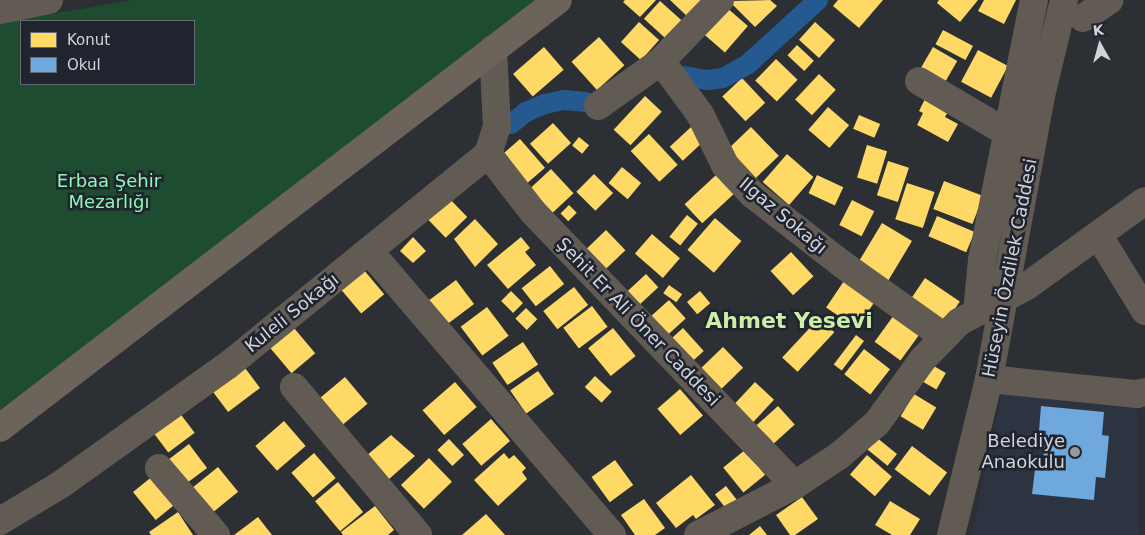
<!DOCTYPE html>
<html>
<head>
<meta charset="utf-8">
<style>
	body { margin:0 }
	#map { position:relative; width:1145px; height:535px; overflow:hidden; background:#2c2f34; font-family:"DejaVu Sans",sans-serif }
	div>[style] { position:absolute }
	.built>* { inset:0; background:#2c3341 }
	.green>* { inset:0; background:#1d4c30 }
	.homes>* { inset:0; background:#ffd966; transform-origin:0 0 }
	.schools>* { inset:0; background:#6fa8dc }
	.canal>* { height:20px; margin:-10px; padding:0 10px; transform-origin:10px; border-radius:10px; background:#245a8f }
	.minor>* { height:28px; margin:-14px; padding:0 14px; transform-origin:14px; border-radius:14px; background:#625b54 }
	.major>* { height:28px; margin:-14px; padding:0 14px; transform-origin:14px; border-radius:14px; background:#6c645b }
	.dots>* { width:14px; height:14px; translate:-50% -50%; box-sizing:border-box; border:2px solid #1f242e; border-radius:50% }
	span { translate:-50% -50%; white-space:nowrap; text-align:center; line-height:1.15; -webkit-text-stroke:5px #1f242e; paint-order:stroke }
	.park-label { font-size:18px; color:#8df8b0 }
	.street-label { font-size:18px; color:#d1d4da }
	.poi-label { font-size:18px; color:#d1d4da }
	.right { translate:-100% -50%; text-align:right }
	.district-label { font-size:22px; color:#cbeea8; font-weight:700 }
	.legend { position:absolute; left:20px; top:20px; width:175px; height:65px; box-sizing:border-box; background:#1f242e; border:1px solid #666a73; margin:0; padding:6px 9px; list-style:none; font-size:15px; color:#d1d4da }
	.legend li { display:flex; align-items:center; gap:10px; height:25px }
	.legend b { width:25px; border:1px solid #666a73 }
	.north { position:absolute; left:1075px; top:20px; width:50px; height:50px; -webkit-text-stroke:4px #1f242e; paint-order:stroke; rotate:353deg; font-size:14px; font-weight:700; line-height:20px; text-align:center; color:#d1d4da }
	.north::after { content:''; display:block; margin:auto; width:18px; height:22px; background:#d1d4da; clip-path:polygon(50% 0,100% 100%,50% 72%,0 100%) }
</style>
</head>
<body>
<div id="map">
	<div class="built">
		<i style="clip-path:polygon(1002px 393px,1137px 403px,1139px 535px,971px 535px)"></i>
	</div>
	<div class="green">
		<i style="clip-path:polygon(evenodd,133px 0,545px 0,0 410px,0 23px,133px 0,21px 21px,194px 21px,194px 84px,21px 84px,21px 21px)"></i>
	</div>
	<div class="homes">
		<i style="clip-path:polygon(625px 0,656px 0,640px 17px,623px 2px)"></i>
		<i style="clip-path:polygon(670px 0,707px 0,689px 18px)"></i>
		<i style="clip-path:polygon(770px 0,777px 6px,755px 27px,729px 1px)"></i>
		<i style="clip-path:polygon(838px 0,883px 0,859px 28px,833px 6px)"></i>
		<i style="clip-path:polygon(939px 0,978px 0,960px 22px,937px 3px)"></i>
		<i style="clip-path:polygon(984px 0,1016px 0,1004px 24px,978px 11px)"></i>
		<i style="left:660px;top:1px;width:30px;height:24px;rotate:42deg"></i>
		<i style="left:726px;top:7px;width:29px;height:35px;rotate:41deg"></i>
		<i style="left:639px;top:22px;width:27px;height:27px;rotate:42deg"></i>
		<i style="left:815px;top:22px;width:27px;height:24px;rotate:42deg"></i>
		<i style="left:943px;top:30px;width:34px;height:16px;rotate:28deg"></i>
		<i style="left:599px;top:37px;width:38px;height:37px;rotate:48deg"></i>
		<i style="left:797px;top:45px;width:23px;height:14px;rotate:43deg"></i>
		<i style="left:544px;top:47px;width:30px;height:41px;rotate:49deg"></i>
		<i style="left:933px;top:47px;width:28px;height:26px;rotate:30deg"></i>
		<i style="left:978px;top:50px;width:34px;height:36px;rotate:28deg"></i>
		<i style="left:776px;top:59px;width:30px;height:30px;rotate:44deg"></i>
		<i style="left:819px;top:74px;width:23px;height:35px;rotate:43deg"></i>
		<i style="left:742px;top:78px;width:34px;height:27px;rotate:47deg"></i>
		<i style="left:645px;top:96px;width:23px;height:46px;rotate:43deg"></i>
		<i style="clip-path:polygon(926px 97px,949px 110px,945px 117px,958px 124px,948px 142px,917px 125px,923px 113px,919px 111px)"></i>
		<i style="left:828px;top:107px;width:28px;height:30px;rotate:41deg"></i>
		<i style="left:859px;top:115px;width:23px;height:15px;rotate:23deg"></i>
		<i style="left:553px;top:123px;width:27px;height:31px;rotate:48deg"></i>
		<i style="left:691px;top:127px;width:19px;height:29px;rotate:47deg"></i>
		<i style="left:751px;top:127px;width:40px;height:34px;rotate:46deg"></i>
		<i style="left:649px;top:134px;width:42px;height:25px;rotate:47deg"></i>
		<i style="left:579px;top:137px;width:13px;height:11px;rotate:39deg"></i>
		<i style="left:520px;top:139px;width:38px;height:29px;rotate:49deg"></i>
		<i style="left:867px;top:145px;width:21px;height:34px;rotate:17deg"></i>
		<i style="left:787px;top:154px;width:35px;height:37px;rotate:41deg"></i>
		<i style="left:888px;top:161px;width:22px;height:36px;rotate:18deg"></i>
		<i style="left:622px;top:167px;width:25px;height:21px;rotate:40deg"></i>
		<i style="left:551px;top:169px;width:33px;height:33px;rotate:47deg"></i>
		<i style="left:594px;top:174px;width:27px;height:25px;rotate:45deg"></i>
		<i style="left:716px;top:175px;width:26px;height:43px;rotate:47deg"></i>
		<i style="left:817px;top:175px;width:29px;height:20px;rotate:25deg"></i>
		<i style="left:944px;top:181px;width:42px;height:30px;rotate:21deg"></i>
		<i style="left:907px;top:183px;width:29px;height:38px;rotate:18deg"></i>
		<i style="left:445px;top:194px;width:32px;height:30px;rotate:46deg"></i>
		<i style="left:852px;top:200px;width:25px;height:28px;rotate:27deg"></i>
		<i style="left:569px;top:205px;width:11px;height:12px;rotate:45deg"></i>
		<i style="left:687px;top:215px;width:14px;height:28px;rotate:39deg"></i>
		<i style="left:937px;top:216px;width:41px;height:22px;rotate:23deg"></i>
		<i style="left:715px;top:218px;width:35px;height:42px;rotate:41deg"></i>
		<i style="clip-path:polygon(475px 219px,498px 244px,475px 267px,454px 239px)"></i>
		<i style="left:882px;top:223px;width:35px;height:47px;rotate:31deg"></i>
		<i style="left:606px;top:230px;width:28px;height:32px;rotate:46deg"></i>
		<i style="left:652px;top:234px;width:37px;height:26px;rotate:41deg"></i>
		<i style="clip-path:polygon(413px 237px,426px 251px,413px 263px,400px 251px)"></i>
		<i style="clip-path:polygon(521px 237px,530px 248px,525px 252px,536px 265px,508px 289px,487px 265px)"></i>
		<i style="left:791px;top:252px;width:33px;height:28px;rotate:47deg"></i>
		<i style="left:550px;top:266px;width:23px;height:36px;rotate:52deg"></i>
		<i style="left:363px;top:269px;width:33px;height:30px;rotate:50deg"></i>
		<i style="left:646px;top:274px;width:18px;height:25px;rotate:47deg"></i>
		<i style="left:925px;top:278px;width:42px;height:28px;rotate:34deg"></i>
		<i style="left:456px;top:280px;width:30px;height:37px;rotate:53deg"></i>
		<i style="left:844px;top:281px;width:37px;height:32px;rotate:34deg"></i>
		<i style="left:669px;top:285px;width:16px;height:10px;rotate:35deg"></i>
		<i style="left:574px;top:287px;width:23px;height:39px;rotate:52deg"></i>
		<i style="left:511px;top:291px;width:17px;height:14px;rotate:45deg"></i>
		<i style="left:700px;top:291px;width:16px;height:17px;rotate:50deg"></i>
		<i style="left:669px;top:300px;width:25px;height:30px;rotate:48deg"></i>
		<i style="left:592px;top:306px;width:26px;height:36px;rotate:53deg"></i>
		<i style="left:487px;top:307px;width:36px;height:33px;rotate:53deg"></i>
		<i style="left:526px;top:308px;width:16px;height:15px;rotate:45deg"></i>
		<i style="left:894px;top:315px;width:32px;height:33px;rotate:36deg"></i>
		<i style="left:819px;top:318px;width:21px;height:54px;rotate:43deg"></i>
		<i style="left:294px;top:328px;width:33px;height:31px;rotate:50deg"></i>
		<i style="left:613px;top:328px;width:36px;height:32px;rotate:51deg"></i>
		<i style="left:683px;top:328px;width:31px;height:23px;rotate:48deg"></i>
		<i style="left:856px;top:335px;width:10px;height:37px;rotate:37deg"></i>
		<i style="left:523px;top:342px;width:27px;height:37px;rotate:56deg"></i>
		<i style="left:723px;top:347px;width:29px;height:30px;rotate:46deg"></i>
		<i style="left:864px;top:349px;width:33px;height:32px;rotate:38deg"></i>
		<i style="left:932px;top:365px;width:16px;height:19px;rotate:30deg"></i>
		<i style="left:245px;top:368px;width:25px;height:40px;rotate:53deg"></i>
		<i style="left:538px;top:371px;width:28px;height:34px;rotate:55deg"></i>
		<i style="left:595px;top:376px;width:23px;height:15px;rotate:43deg"></i>
		<i style="left:345px;top:377px;width:35px;height:32px;rotate:50deg"></i>
		<i style="left:455px;top:382px;width:33px;height:43px;rotate:49deg"></i>
		<i style="left:755px;top:382px;width:26px;height:31px;rotate:43deg"></i>
		<i style="left:680px;top:389px;width:35px;height:30px;rotate:49deg"></i>
		<i style="left:914px;top:394px;width:26px;height:26px;rotate:31deg"></i>
		<i style="left:778px;top:406px;width:25px;height:30px;rotate:48deg"></i>
		<i style="left:179px;top:412px;width:26px;height:33px;rotate:53deg"></i>
		<i style="left:491px;top:419px;width:29px;height:38px;rotate:49deg"></i>
		<i style="left:284px;top:421px;width:33px;height:38px;rotate:49deg"></i>
		<i style="clip-path:polygon(391px 435px,415px 456px,388px 480px,366px 456px)"></i>
		<i style="left:876px;top:437px;width:27px;height:15px;rotate:39deg"></i>
		<i style="left:449px;top:439px;width:22px;height:16px;rotate:47deg"></i>
		<i style="left:189px;top:444px;width:30px;height:26px;rotate:53deg"></i>
		<i style="left:912px;top:446px;width:44px;height:29px;rotate:37deg"></i>
		<i style="left:745px;top:450px;width:32px;height:28px;rotate:51deg"></i>
		<i style="left:314px;top:453px;width:33px;height:30px;rotate:49deg"></i>
		<i style="clip-path:polygon(504px 453px,509px 459px,514px 455px,526px 468px,522px 472px,527px 479px,498px 506px,474px 480px)"></i>
		<i style="left:867px;top:455px;width:33px;height:26px;rotate:41deg"></i>
		<i style="left:429px;top:458px;width:33px;height:39px;rotate:46deg"></i>
		<i style="left:615px;top:460px;width:31px;height:29px;rotate:54deg"></i>
		<i style="left:218px;top:467px;width:32px;height:35px;rotate:51deg"></i>
		<i style="left:154px;top:475px;width:36px;height:27px;rotate:51deg"></i>
		<i style="clip-path:polygon(691px 475px,715px 505px,696px 519px,693px 515px,676px 528px,656px 503px)"></i>
		<i style="left:338px;top:482px;width:39px;height:30px;rotate:50deg"></i>
		<i style="left:726px;top:486px;width:18px;height:14px;rotate:52deg"></i>
		<i style="clip-path:polygon(802px 497px,818px 519px,795px 535px,790px 535px,776px 515px)"></i>
		<i style="clip-path:polygon(644px 499px,665px 528px,655px 535px,635px 535px,621px 515px)"></i>
		<i style="clip-path:polygon(890px 501px,920px 519px,910px 535px,892px 535px,875px 525px)"></i>
		<i style="clip-path:polygon(375px 506px,394px 530px,388px 535px,343px 535px,341px 532px)"></i>
		<i style="clip-path:polygon(178px 512px,193px 535px,151px 535px,149px 532px)"></i>
		<i style="clip-path:polygon(486px 514px,505px 535px,462px 535px)"></i>
		<i style="clip-path:polygon(258px 517px,272px 535px,234px 535px)"></i>
		<i style="clip-path:polygon(760px 526px,767px 535px,749px 535px)"></i>
	</div>
	<div class="schools">
		<i style="clip-path:polygon(1041px 406px,1104px 412px,1102px 435px,1109px 436px,1105px 478px,1096px 477px,1094px 500px,1032px 494px,1035px 469px,1042px 469px,1046px 431px,1039px 431px)"></i>
	</div>
	<div class="canal">
		<i style="left:684px;top:76px;width:23px;rotate:10deg"></i>
		<i style="left:707px;top:80px;width:16px;rotate:-7deg"></i>
		<i style="left:723px;top:78px;width:29px;rotate:-29deg"></i>
		<i style="left:748px;top:64px;width:95px;rotate:-42.4deg"></i>
		<i style="left:511px;top:124px;width:19px;rotate:-39deg"></i>
		<i style="left:526px;top:112px;width:21px;rotate:-23deg"></i>
		<i style="left:545px;top:104px;width:19px;rotate:-12deg"></i>
		<i style="left:564px;top:100px;width:22px;rotate:5deg"></i>
	</div>
	<div class="minor">
		<i style="left:0;top:10px;width:50px;rotate:-11.5deg"></i>
		<i style="left:1083px;top:18px;width:32px;rotate:-34deg"></i>
		<i style="left:661px;top:61px;width:66px;rotate:53.7deg"></i>
		<i style="left:700px;top:114px;width:57px;rotate:63.9deg"></i>
		<i style="left:725px;top:165px;width:40px;rotate:47deg"></i>
		<i style="left:752px;top:194px;width:114px;rotate:37.9deg"></i>
		<i style="left:842px;top:264px;width:124px;rotate:35.5deg"></i>
		<i style="left:919px;top:81px;width:104px;rotate:30.5deg"></i>
		<i style="left:598px;top:106px;width:77px;rotate:-35.5deg"></i>
		<i style="left:661px;top:61px;width:85px;rotate:-46deg"></i>
		<i style="left:488px;top:154px;width:73px;rotate:52.2deg"></i>
		<i style="left:533px;top:212px;width:378px;rotate:46.2deg"></i>
		<i style="left:1099px;top:236px;width:88px;rotate:58.5deg"></i>
		<i style="left:377px;top:260px;width:362px;rotate:49.5deg"></i>
		<i style="left:977px;top:312px;width:52px;rotate:-84.5deg"></i>
		<i style="left:982px;top:260px;width:265px;rotate:-78.7deg"></i>
		<i style="left:989px;top:379px;width:149px;rotate:5.8deg"></i>
		<i style="left:1137px;top:394px;width:8px;rotate:-14deg"></i>
		<i style="left:294px;top:387px;width:193px;rotate:50deg"></i>
		<i style="left:159px;top:468px;width:88px;rotate:49.6deg"></i>
		<i style="left:0;top:521px;width:70px;rotate:-31deg"></i>
		<i style="left:60px;top:485px;width:205px;rotate:-35.5deg"></i>
		<i style="left:227px;top:366px;width:336px;rotate:-39.1deg"></i>
		<i style="left:488px;top:154px;width:29px;rotate:-72deg"></i>
		<i style="left:497px;top:126px;width:77px;rotate:-93deg"></i>
		<i style="left:698px;top:535px;width:109px;rotate:-27.3deg"></i>
		<i style="left:795px;top:485px;width:54px;rotate:-33.7deg"></i>
		<i style="left:840px;top:455px;width:49px;rotate:-40.9deg"></i>
		<i style="left:877px;top:423px;width:79px;rotate:-54.3deg"></i>
		<i style="left:923px;top:359px;width:52px;rotate:-45.8deg"></i>
		<i style="left:959px;top:322px;width:77px;rotate:-27.9deg"></i>
		<i style="left:1027px;top:286px;width:145px;rotate:-35.8deg"></i>
		<i style="left:951px;top:535px;width:161px;rotate:-76.3deg"></i>
		<i style="left:989px;top:379px;width:284px;rotate:-79.6deg"></i>
		<i style="left:1040px;top:100px;width:103px;rotate:-76.5deg"></i>
	</div>
	<div class="major">
		<i style="left:0;top:428px;width:703px;rotate:-37.49deg"></i>
	</div>
	<div class="dots">
		<i style="left:1075px;top:452px;background:#979aa0"></i>
	</div>
	<div class="park-label">
		<span style="left:109px;top:192px">Erbaa Şehir<br>Mezarlığı</span>
	</div>
	<div class="street-label">
		<span style="left:783px;top:216px;rotate:40deg">Ilgaz Sokağı</span>
		<span style="left:1010px;top:268px;rotate:-79deg">Hüseyin Özdilek Caddesi</span>
		<span style="left:292px;top:313px;rotate:-39deg">Kuleli Sokağı</span>
		<span style="left:638px;top:322px;rotate:46deg">Şehit Er Ali Öner Caddesi</span>
	</div>
	<div class="poi-label">
		<span class="right" style="left:1065px;top:452px">Belediye<br>Anaokulu</span>
	</div>
	<div class="district-label">
		<span style="left:789px;top:321px">Ahmet Yesevi</span>
	</div>
	<ul class="legend">
	<li><b style="height:14px;background:#ffd966"></b>Konut</li>
	<li><b style="height:14px;background:#6fa8dc"></b>Okul</li>
	</ul>
	<div class="north">K</div>
</div>
</body>
</html>
